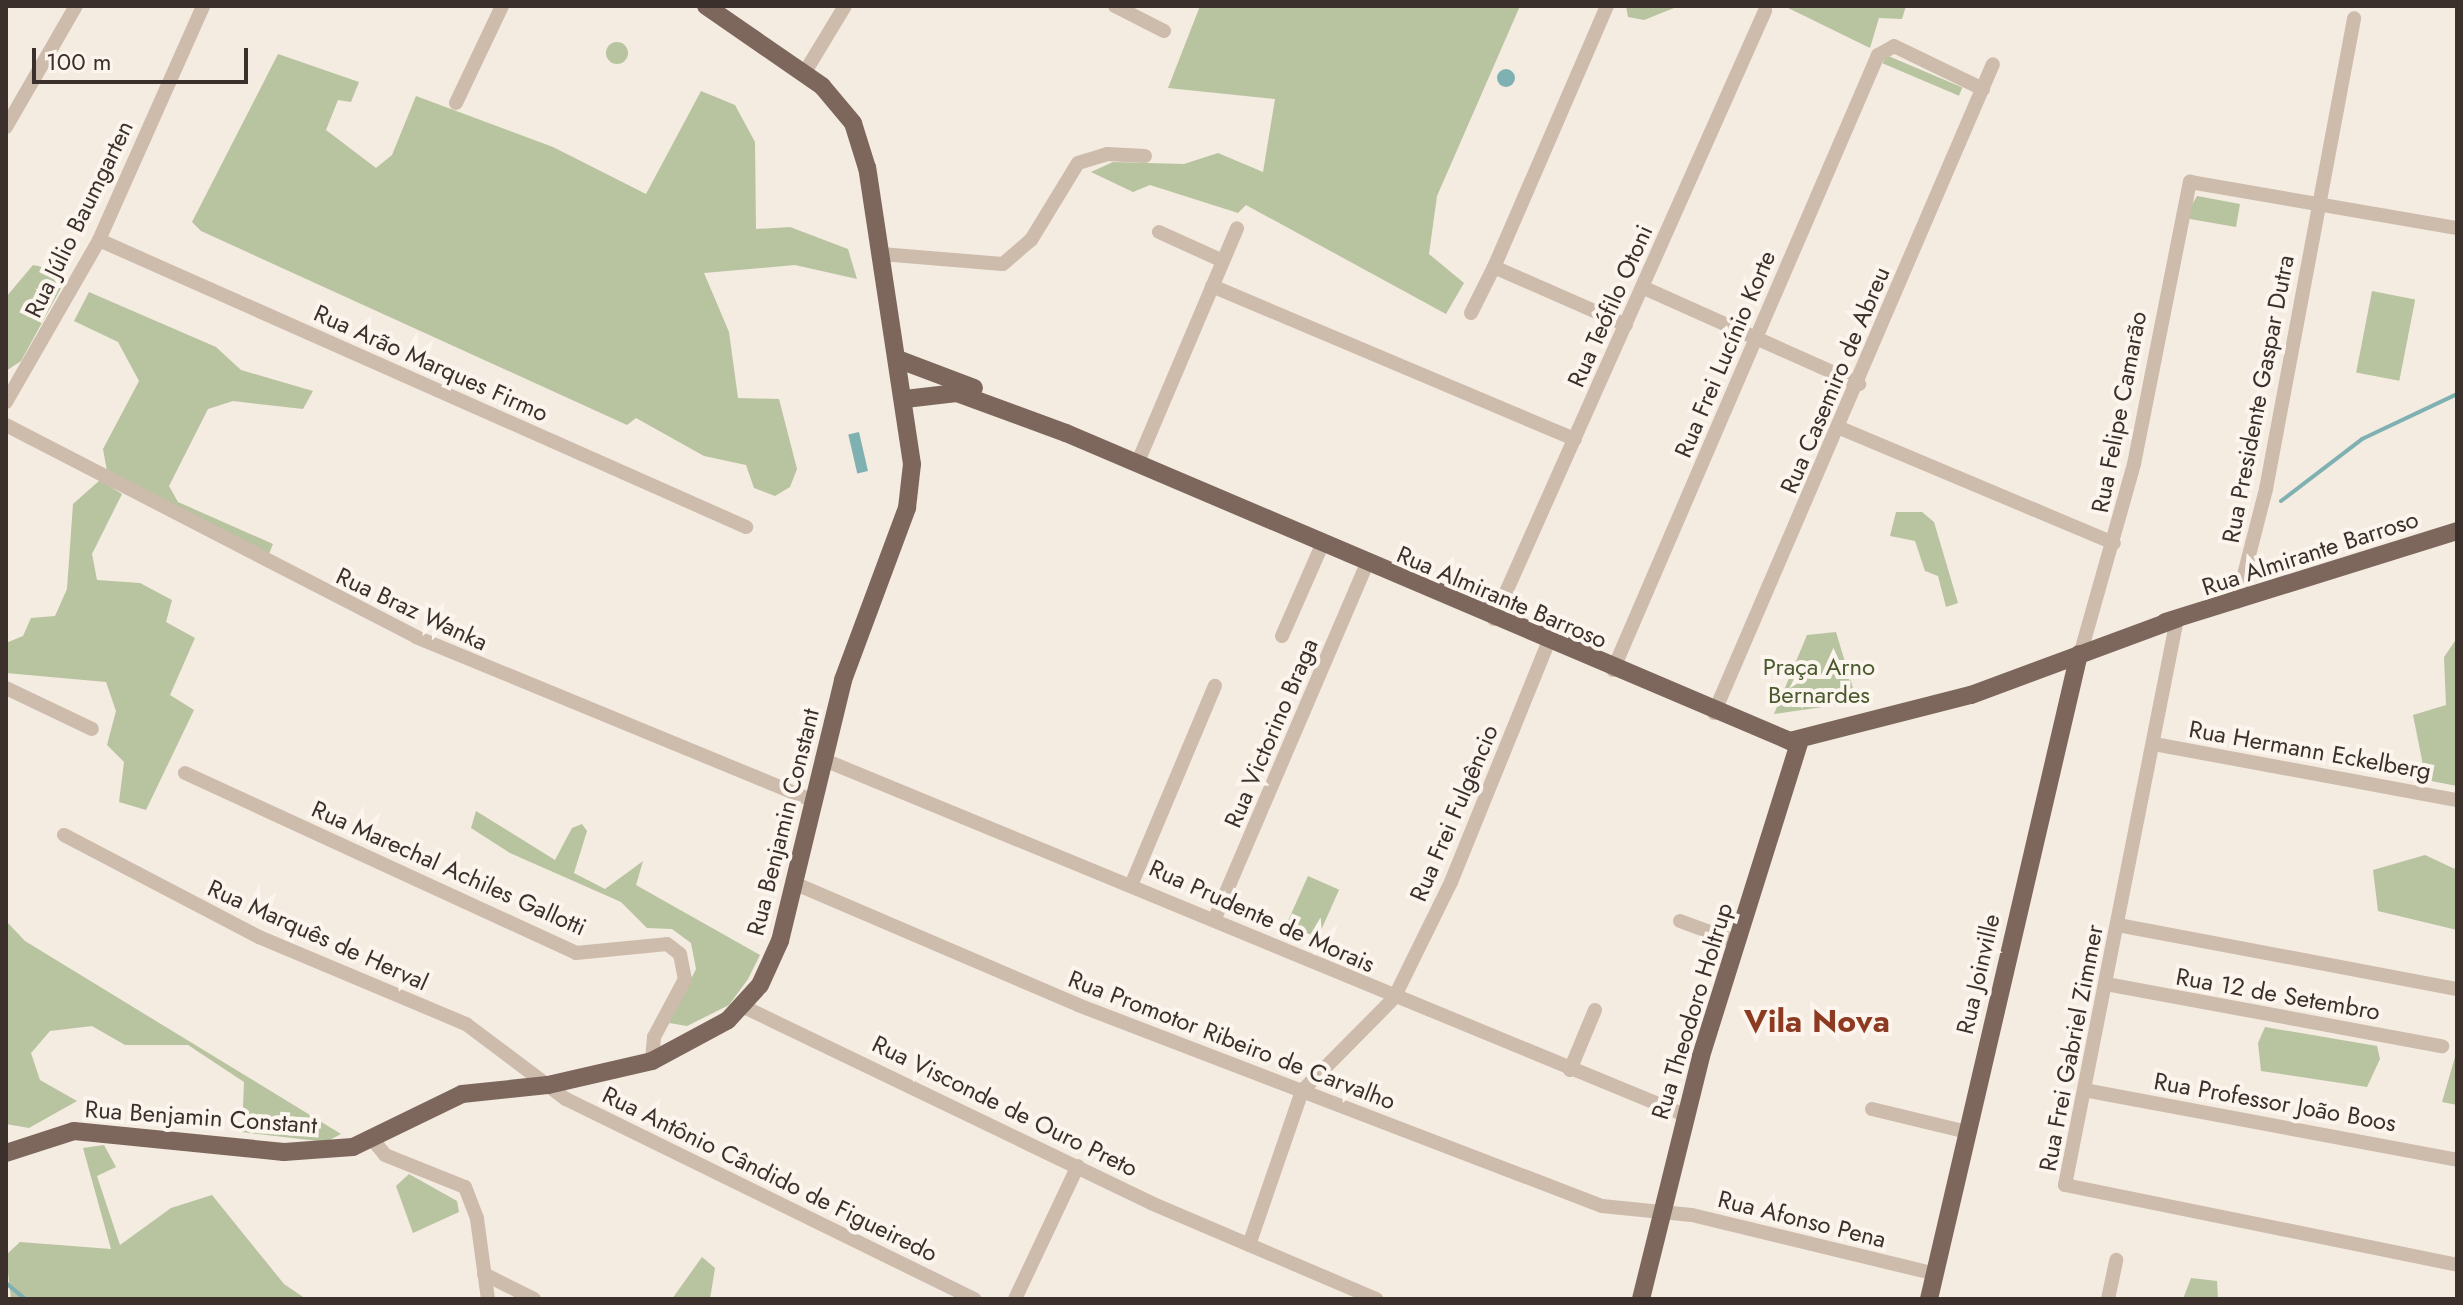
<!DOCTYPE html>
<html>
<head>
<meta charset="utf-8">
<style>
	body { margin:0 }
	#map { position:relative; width:2463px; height:1305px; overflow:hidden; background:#f4ebe1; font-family:Jost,sans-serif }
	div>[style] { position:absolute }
	.green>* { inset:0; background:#b8c4a0; transform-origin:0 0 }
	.round { border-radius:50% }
	.water>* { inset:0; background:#7fb0b2; transform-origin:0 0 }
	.stream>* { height:4px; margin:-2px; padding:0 2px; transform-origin:2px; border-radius:2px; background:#7fb0b2 }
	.minor>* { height:14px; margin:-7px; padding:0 7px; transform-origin:7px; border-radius:7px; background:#cdbbac }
	.major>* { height:18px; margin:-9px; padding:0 9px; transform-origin:9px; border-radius:9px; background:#7d675c }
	span { translate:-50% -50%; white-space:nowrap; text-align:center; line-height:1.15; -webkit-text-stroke:8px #fbf5ee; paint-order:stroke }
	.street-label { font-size:24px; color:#3b302b }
	.park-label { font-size:24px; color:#4a5a2e }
	.district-label { font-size:32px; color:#8c3b22; font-weight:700 }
	.frame { position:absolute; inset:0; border:8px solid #3b302b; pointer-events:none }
	.scale { position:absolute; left:32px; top:48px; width:216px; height:36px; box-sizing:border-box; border:4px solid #3b302b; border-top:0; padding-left:10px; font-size:24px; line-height:28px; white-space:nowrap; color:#3b302b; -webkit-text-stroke:6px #fbf5ee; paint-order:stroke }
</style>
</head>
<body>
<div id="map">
	<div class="green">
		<i style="clip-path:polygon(1200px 6px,1520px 6px,1437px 196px,1429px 254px,1464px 283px,1446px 314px,1246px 205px,1238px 213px,1150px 185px,1133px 192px,1091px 172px,1113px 162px,1184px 164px,1218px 153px,1263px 172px,1275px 99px,1168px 88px)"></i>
		<i style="clip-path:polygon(1626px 6px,1679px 6px,1644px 20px,1628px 17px)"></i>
		<i style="clip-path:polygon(1784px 6px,1906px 6px,1902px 19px,1879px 18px,1870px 48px)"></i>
		<i class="round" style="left:606px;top:42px;width:22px;height:22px"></i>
		<i style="clip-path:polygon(278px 54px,359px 82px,351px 102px,338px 100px,326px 130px,376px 168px,392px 155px,416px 96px,553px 147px,646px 194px,701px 91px,735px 105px,755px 142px,756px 229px,790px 227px,848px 249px,857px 279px,795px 265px,704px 273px,729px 332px,738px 398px,779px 399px,797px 469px,790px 487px,775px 496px,754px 488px,746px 465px,704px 456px,636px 418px,627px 425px,201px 231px,192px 222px)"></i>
		<i style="left:1886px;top:55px;width:83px;height:9px;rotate:23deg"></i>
		<i style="clip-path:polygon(2197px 196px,2240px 204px,2236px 227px,2184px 218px)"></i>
		<i style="clip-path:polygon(33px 265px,61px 271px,61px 288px,21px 361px,6px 371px,6px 297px)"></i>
		<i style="left:2372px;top:291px;width:44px;height:83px;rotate:11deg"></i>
		<i style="clip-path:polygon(89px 292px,216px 347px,241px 370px,313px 391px,303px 409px,233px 401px,208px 409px,169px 486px,178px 502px,273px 544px,269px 554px,107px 471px,103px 449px,139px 381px,118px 342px,74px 321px)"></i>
		<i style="clip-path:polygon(100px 480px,122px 494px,92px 554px,97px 580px,140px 583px,172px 600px,166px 622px,195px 638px,170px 695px,194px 710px,146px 810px,119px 802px,124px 762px,107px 745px,116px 711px,106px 682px,6px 673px,6px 643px,23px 636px,31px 618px,55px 616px,67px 589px,73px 504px)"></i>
		<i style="clip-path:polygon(1896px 512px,1922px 512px,1934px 522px,1958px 603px,1946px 607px,1938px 576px,1925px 571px,1915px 541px,1890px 536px)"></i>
		<i style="clip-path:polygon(1836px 632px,1857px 702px,1774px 714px,1807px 635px)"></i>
		<i style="clip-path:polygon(2457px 638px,2457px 786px,2426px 780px,2413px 715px,2446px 705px,2444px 657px)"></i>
		<i style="clip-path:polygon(476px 811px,555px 860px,572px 828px,582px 824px,587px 831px,574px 873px,605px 889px,643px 861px,636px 885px,760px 955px,748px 979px,729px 1005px,687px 1026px,669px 1023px,696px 969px,691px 943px,672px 929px,647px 928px,621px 902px,510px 853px,471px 828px)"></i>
		<i style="clip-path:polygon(2425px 855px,2457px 870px,2457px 930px,2378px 911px,2373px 870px)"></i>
		<i style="left:1308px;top:876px;width:34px;height:53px;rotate:24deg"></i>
		<i style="clip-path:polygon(6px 921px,25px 941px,341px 1134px,326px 1142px,242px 1132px,244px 1082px,188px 1045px,125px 1045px,92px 1026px,50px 1031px,31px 1053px,40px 1080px,77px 1101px,29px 1128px,6px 1124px)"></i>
		<i style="clip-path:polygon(2265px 1027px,2377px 1046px,2380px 1059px,2367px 1087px,2261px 1071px,2258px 1043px)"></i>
		<i style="clip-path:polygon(2457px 1050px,2457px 1105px,2442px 1102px)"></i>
		<i style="clip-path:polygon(104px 1145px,116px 1167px,97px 1176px,120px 1245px,171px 1208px,212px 1195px,284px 1284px,306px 1299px,11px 1299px,6px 1255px,20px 1242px,111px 1249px,83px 1148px)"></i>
		<i style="clip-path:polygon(409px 1174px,457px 1201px,459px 1212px,413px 1233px,396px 1186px)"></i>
		<i style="clip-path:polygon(702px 1257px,715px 1268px,710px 1299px,672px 1299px)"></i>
		<i style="clip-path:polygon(2191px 1278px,2217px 1281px,2218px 1299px,2183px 1299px)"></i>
	</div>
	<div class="water">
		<i class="round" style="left:1497px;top:69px;width:18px;height:18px"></i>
		<i style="left:859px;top:432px;width:40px;height:11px;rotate:77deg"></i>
	</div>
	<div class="stream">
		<i style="left:2281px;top:501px;width:102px;rotate:-37.4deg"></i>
		<i style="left:2362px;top:439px;width:105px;rotate:-25.3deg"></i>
		<i style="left:6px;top:1283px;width:25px;rotate:40deg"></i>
	</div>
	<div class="minor">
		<i style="left:1115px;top:6px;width:55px;rotate:27deg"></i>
		<i style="left:1607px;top:6px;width:284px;rotate:113.4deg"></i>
		<i style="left:1494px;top:267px;width:144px;rotate:23.7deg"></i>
		<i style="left:805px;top:72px;width:77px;rotate:-58.8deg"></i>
		<i style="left:456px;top:103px;width:107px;rotate:-64.6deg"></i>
		<i style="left:6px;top:127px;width:140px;rotate:-60deg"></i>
		<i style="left:1159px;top:232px;width:70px;rotate:24.4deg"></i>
		<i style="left:99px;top:240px;width:708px;rotate:23.92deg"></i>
		<i style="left:881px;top:254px;width:122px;rotate:4.7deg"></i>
		<i style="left:1003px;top:264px;width:37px;rotate:-41deg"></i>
		<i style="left:1031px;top:240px;width:90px;rotate:-58.6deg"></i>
		<i style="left:1078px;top:163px;width:30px;rotate:-17deg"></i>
		<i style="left:1107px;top:154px;width:38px;rotate:3deg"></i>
		<i style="left:1212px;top:286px;width:394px;rotate:22.9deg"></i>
		<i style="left:1642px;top:287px;width:238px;rotate:24.1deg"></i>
		<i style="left:1471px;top:313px;width:51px;rotate:-63.4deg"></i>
		<i style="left:6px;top:402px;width:187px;rotate:-60.1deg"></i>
		<i style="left:99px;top:240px;width:256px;rotate:-66deg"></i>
		<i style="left:6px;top:425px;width:462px;rotate:27.3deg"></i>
		<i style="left:416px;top:637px;width:430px;rotate:22.4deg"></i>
		<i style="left:1840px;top:428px;width:297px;rotate:22.8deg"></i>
		<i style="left:1137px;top:464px;width:256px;rotate:-67deg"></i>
		<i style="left:2237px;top:602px;width:117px;rotate:-75.6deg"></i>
		<i style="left:2266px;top:489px;width:479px;rotate:-79.4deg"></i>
		<i style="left:1494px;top:619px;width:666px;rotate:-65.98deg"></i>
		<i style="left:2177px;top:619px;width:577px;rotate:101.19deg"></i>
		<i style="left:2065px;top:1185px;width:400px;rotate:11.5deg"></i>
		<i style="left:1282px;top:636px;width:99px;rotate:-66.3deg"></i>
		<i style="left:2082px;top:648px;width:191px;rotate:-74.2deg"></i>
		<i style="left:2134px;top:464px;width:288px;rotate:-78.8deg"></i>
		<i style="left:2190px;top:182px;width:271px;rotate:9.8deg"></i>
		<i style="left:1613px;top:670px;width:670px;rotate:-66.69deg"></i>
		<i style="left:1878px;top:55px;width:18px;rotate:-29deg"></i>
		<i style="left:1894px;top:46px;width:99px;rotate:25.8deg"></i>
		<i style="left:6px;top:688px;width:95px;rotate:25.5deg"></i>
		<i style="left:1714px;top:713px;width:706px;rotate:-66.74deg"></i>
		<i style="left:2154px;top:744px;width:308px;rotate:10.5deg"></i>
		<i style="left:822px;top:759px;width:934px;rotate:22.42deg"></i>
		<i style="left:185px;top:773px;width:430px;rotate:24.7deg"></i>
		<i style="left:576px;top:953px;width:91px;rotate:-5.6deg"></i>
		<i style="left:667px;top:944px;width:16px;rotate:38deg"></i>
		<i style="left:680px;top:954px;width:25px;rotate:79deg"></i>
		<i style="left:685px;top:979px;width:66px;rotate:118.1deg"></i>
		<i style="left:654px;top:1037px;width:24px;rotate:95deg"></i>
		<i style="left:64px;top:835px;width:220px;rotate:27.6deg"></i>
		<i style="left:259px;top:937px;width:225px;rotate:22.8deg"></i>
		<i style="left:466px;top:1024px;width:125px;rotate:36.9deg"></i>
		<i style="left:566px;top:1099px;width:455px;rotate:26.1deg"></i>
		<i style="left:1132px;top:883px;width:214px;rotate:-67.2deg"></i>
		<i style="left:796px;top:884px;width:307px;rotate:23.2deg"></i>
		<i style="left:1078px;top:1005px;width:561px;rotate:20.99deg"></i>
		<i style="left:1602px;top:1206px;width:90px;rotate:5.7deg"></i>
		<i style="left:1692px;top:1215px;width:250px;rotate:13.6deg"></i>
		<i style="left:1215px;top:918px;width:385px;rotate:-66.8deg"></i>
		<i style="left:1680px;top:921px;width:61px;rotate:20.2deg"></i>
		<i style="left:2118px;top:925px;width:345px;rotate:10.7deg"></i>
		<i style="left:2106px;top:984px;width:342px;rotate:10.5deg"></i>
		<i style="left:742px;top:1006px;width:454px;rotate:25.7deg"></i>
		<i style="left:1151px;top:1203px;width:245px;rotate:23.1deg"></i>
		<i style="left:1570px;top:1070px;width:65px;rotate:-67.4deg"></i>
		<i style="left:2084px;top:1090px;width:380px;rotate:10.6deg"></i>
		<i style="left:1872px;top:1109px;width:98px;rotate:13.6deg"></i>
		<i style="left:373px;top:1140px;width:19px;rotate:51deg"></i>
		<i style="left:385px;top:1155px;width:86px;rotate:21.8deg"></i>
		<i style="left:465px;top:1187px;width:34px;rotate:69deg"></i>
		<i style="left:477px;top:1219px;width:81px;rotate:82.2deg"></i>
		<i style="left:1249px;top:1245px;width:163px;rotate:-71deg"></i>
		<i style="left:1302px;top:1091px;width:131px;rotate:-45.3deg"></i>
		<i style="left:1394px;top:998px;width:129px;rotate:-63.8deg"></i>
		<i style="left:1451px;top:882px;width:258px;rotate:-67.9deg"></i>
		<i style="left:484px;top:1274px;width:56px;rotate:26.6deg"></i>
		<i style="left:1015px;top:1299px;width:147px;rotate:-64.7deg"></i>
		<i style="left:2108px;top:1299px;width:40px;rotate:-78deg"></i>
	</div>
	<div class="major">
		<i style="left:900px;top:360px;width:79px;rotate:20.7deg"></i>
		<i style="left:905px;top:399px;width:52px;rotate:-6.6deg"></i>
		<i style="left:957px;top:393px;width:116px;rotate:20.2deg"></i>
		<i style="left:1066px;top:433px;width:787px;rotate:23.05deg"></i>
		<i style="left:1790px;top:741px;width:187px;rotate:-14.3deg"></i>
		<i style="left:1971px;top:695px;width:220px;rotate:-20.3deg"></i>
		<i style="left:2165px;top:622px;width:306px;rotate:-17.3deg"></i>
		<i style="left:6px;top:1153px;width:71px;rotate:-17.9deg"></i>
		<i style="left:74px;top:1131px;width:211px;rotate:5.7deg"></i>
		<i style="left:284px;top:1152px;width:69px;rotate:-4.1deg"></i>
		<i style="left:353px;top:1147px;width:121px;rotate:-25.9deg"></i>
		<i style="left:462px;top:1094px;width:86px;rotate:-6deg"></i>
		<i style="left:548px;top:1085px;width:107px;rotate:-13deg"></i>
		<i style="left:652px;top:1061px;width:86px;rotate:-28.3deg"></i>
		<i style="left:728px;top:1020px;width:47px;rotate:-47.6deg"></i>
		<i style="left:760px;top:985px;width:48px;rotate:-65.6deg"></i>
		<i style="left:780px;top:941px;width:268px;rotate:-76.4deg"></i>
		<i style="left:843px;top:680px;width:184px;rotate:-69.6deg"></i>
		<i style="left:907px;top:508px;width:44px;rotate:-83.5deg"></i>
		<i style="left:912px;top:464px;width:299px;rotate:-98.6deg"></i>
		<i style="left:867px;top:168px;width:47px;rotate:-107.3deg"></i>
		<i style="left:853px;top:123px;width:48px;rotate:-130deg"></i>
		<i style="left:822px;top:86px;width:141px;rotate:-145.4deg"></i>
		<i style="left:1641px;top:1299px;width:250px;rotate:-76.1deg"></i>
		<i style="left:1701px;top:1056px;width:330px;rotate:-72.6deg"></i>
		<i style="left:1929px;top:1299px;width:662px;rotate:-76.91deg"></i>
	</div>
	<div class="street-label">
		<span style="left:79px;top:219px;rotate:-64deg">Rua Júlio Baumgarten</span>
		<span style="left:1610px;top:306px;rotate:-66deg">Rua Teófilo Otoni</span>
		<span style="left:1725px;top:354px;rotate:-67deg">Rua Frei Lucínio Korte</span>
		<span style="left:431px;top:363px;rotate:24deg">Rua Arão Marques Firmo</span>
		<span style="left:1835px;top:380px;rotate:-67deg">Rua Casemiro de Abreu</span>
		<span style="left:2258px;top:399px;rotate:-79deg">Rua Presidente Gaspar Dutra</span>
		<span style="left:2119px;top:412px;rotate:-79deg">Rua Felipe Camarão</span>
		<span style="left:2310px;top:553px;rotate:-18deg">Rua Almirante Barroso</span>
		<span style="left:1502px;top:597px;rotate:23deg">Rua Almirante Barroso</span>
		<span style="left:412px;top:609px;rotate:25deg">Rua Braz Wanka</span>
		<span style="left:1271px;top:733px;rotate:-67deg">Rua Victorino Braga</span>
		<span style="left:2310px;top:750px;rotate:10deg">Rua Hermann Eckelberg</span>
		<span style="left:1454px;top:813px;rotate:-67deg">Rua Frei Fulgêncio</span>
		<span style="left:783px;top:822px;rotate:-76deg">Rua Benjamin Constant</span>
		<span style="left:449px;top:868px;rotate:24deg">Rua Marechal Achiles Gallotti</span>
		<span style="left:1262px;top:916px;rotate:24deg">Rua Prudente de Morais</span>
		<span style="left:318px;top:935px;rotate:24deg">Rua Marquês de Herval</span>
		<span style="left:1978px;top:974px;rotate:-77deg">Rua Joinville</span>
		<span style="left:2278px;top:994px;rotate:10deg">Rua 12 de Setembro</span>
		<span style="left:1692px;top:1011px;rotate:-73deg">Rua Theodoro Holtrup</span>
		<span style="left:1232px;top:1040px;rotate:21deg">Rua Promotor Ribeiro de Carvalho</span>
		<span style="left:2071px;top:1048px;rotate:-79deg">Rua Frei Gabriel Zimmer</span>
		<span style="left:2275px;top:1102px;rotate:10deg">Rua Professor João Boos</span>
		<span style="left:1005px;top:1106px;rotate:26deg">Rua Visconde de Ouro Preto</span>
		<span style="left:201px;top:1117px;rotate:4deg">Rua Benjamin Constant</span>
		<span style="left:770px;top:1174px;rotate:26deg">Rua Antônio Cândido de Figueiredo</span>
		<span style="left:1802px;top:1219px;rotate:14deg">Rua Afonso Pena</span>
	</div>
	<div class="park-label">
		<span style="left:1819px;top:681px">Praça Arno<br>Bernardes</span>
	</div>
	<div class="district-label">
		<span style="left:1817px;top:1021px">Vila Nova</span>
	</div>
	<div class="frame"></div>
	<div class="scale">100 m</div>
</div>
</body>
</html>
